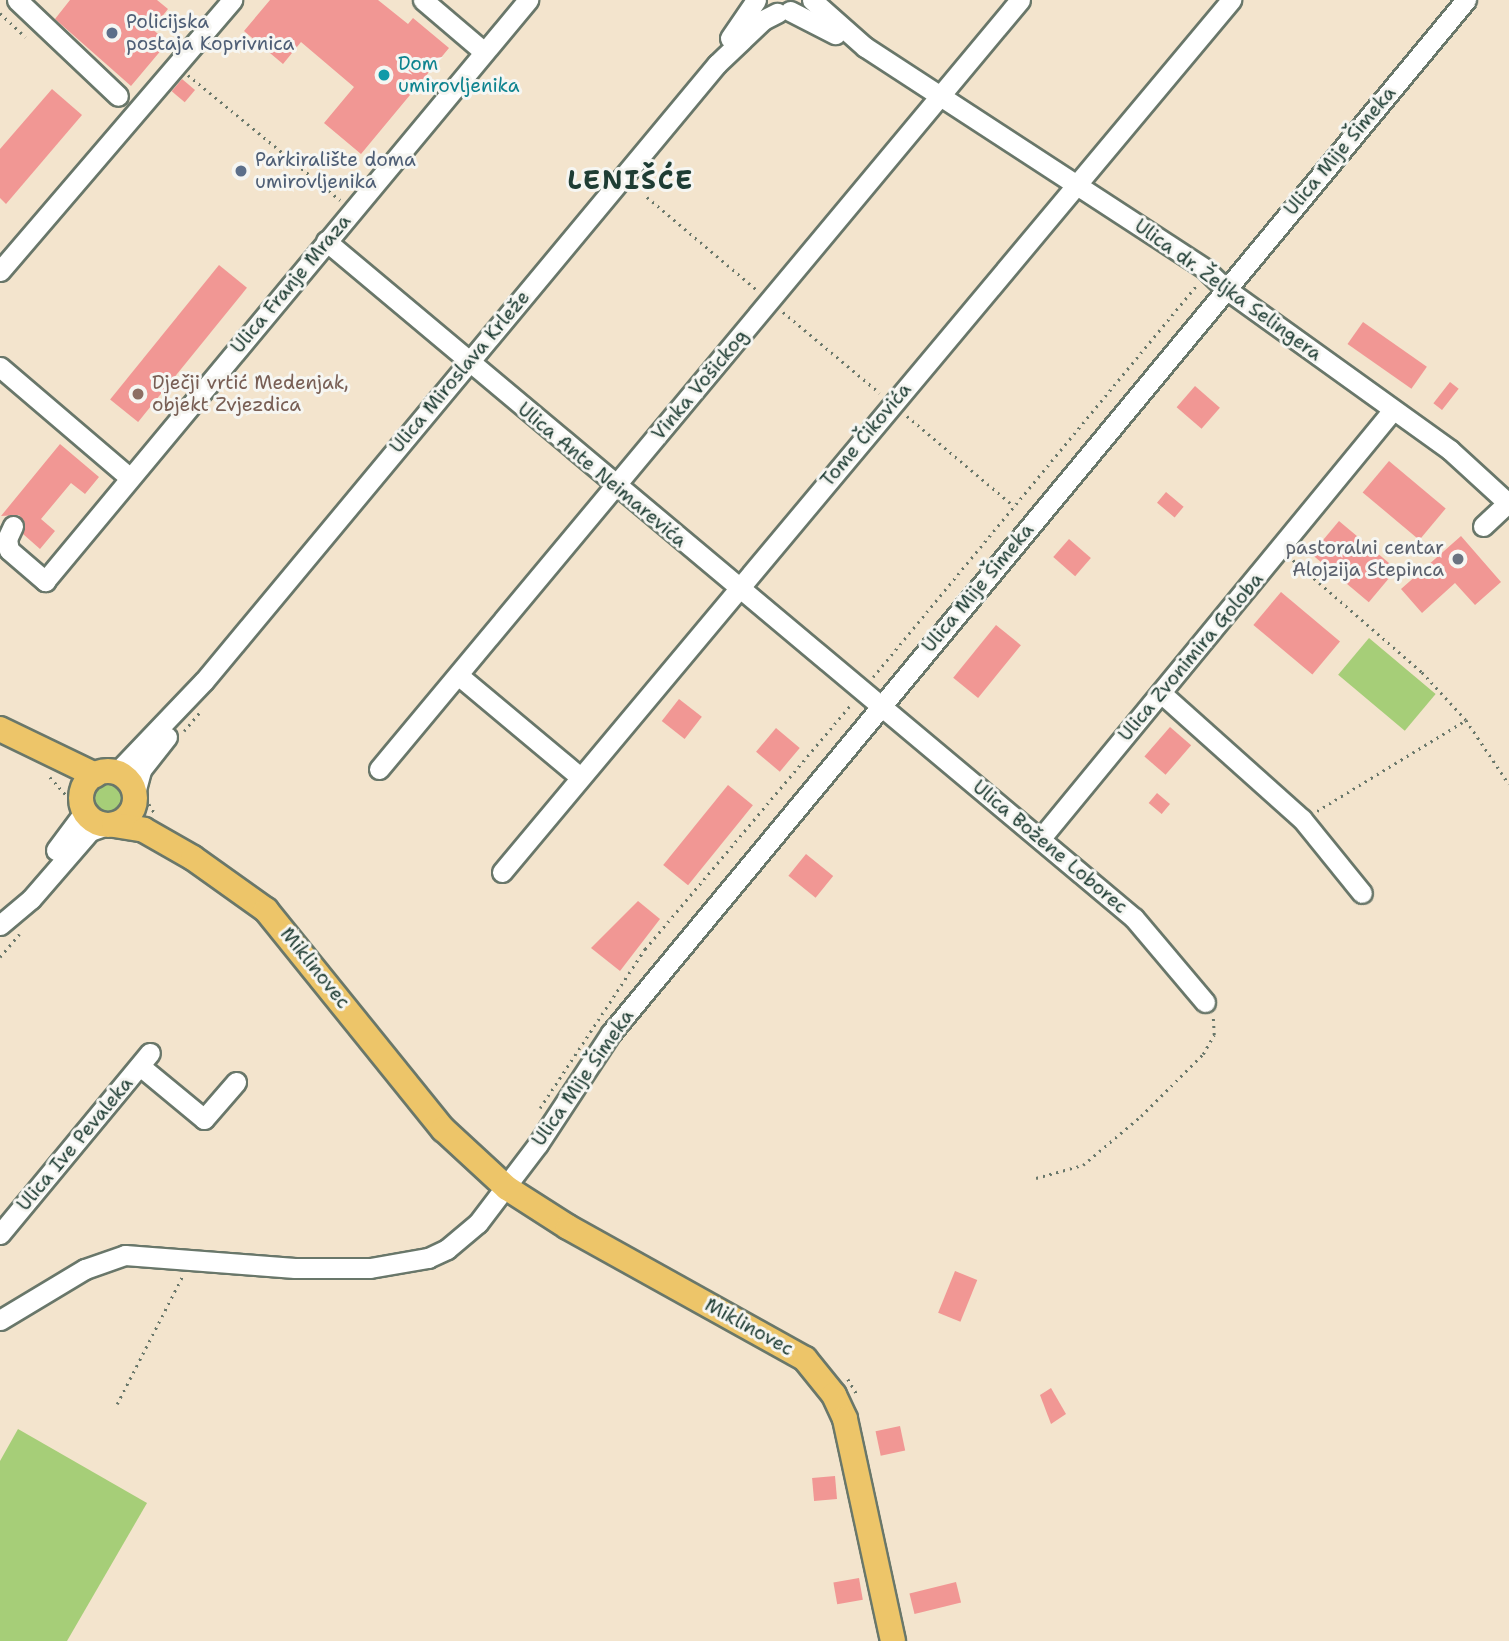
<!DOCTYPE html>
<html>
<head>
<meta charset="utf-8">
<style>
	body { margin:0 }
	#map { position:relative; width:1509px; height:1641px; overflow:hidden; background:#f3e4cd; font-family:"Shantell Sans",sans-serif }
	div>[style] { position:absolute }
	.green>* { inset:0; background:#a6ce78; transform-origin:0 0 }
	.round { border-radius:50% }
	.building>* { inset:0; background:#f19794; transform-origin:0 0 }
	.path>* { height:2.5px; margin-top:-1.25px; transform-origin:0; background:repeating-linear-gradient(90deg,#69776a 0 2px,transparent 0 7px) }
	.roads { filter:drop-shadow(2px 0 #69776a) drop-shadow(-2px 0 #69776a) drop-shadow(0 2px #69776a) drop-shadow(0 -2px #69776a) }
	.minor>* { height:19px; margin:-9.5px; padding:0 9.5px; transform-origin:9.5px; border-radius:9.5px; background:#fff }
	.major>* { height:24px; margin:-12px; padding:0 12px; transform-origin:12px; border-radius:12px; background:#edc569 }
	.major>.ring { margin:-12px; padding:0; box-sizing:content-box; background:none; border:24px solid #edc569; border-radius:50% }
	.dots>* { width:19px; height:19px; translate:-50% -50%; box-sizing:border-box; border:4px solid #f6f6f2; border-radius:50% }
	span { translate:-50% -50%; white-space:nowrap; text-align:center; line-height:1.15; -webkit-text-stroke:6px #f6f6f2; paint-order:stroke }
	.service-label { font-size:19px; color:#4e5e75 }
	.left { translate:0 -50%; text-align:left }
	.culture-label { font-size:19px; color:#0d838f }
	.street-label { font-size:19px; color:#1f3d34 }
	.education-label { font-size:19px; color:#785e54 }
	.worship-label { font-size:19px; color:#5b616d }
	.right { translate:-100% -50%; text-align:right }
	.district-label { font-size:26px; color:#1f3d34; font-weight:700; letter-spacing:2px }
</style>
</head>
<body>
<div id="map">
	<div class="green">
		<i style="left:1369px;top:638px;width:87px;height:48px;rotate:40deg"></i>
		<i class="round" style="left:94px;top:783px;width:30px;height:30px"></i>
		<i style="clip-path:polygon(18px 1429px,147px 1503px,67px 1641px,0 1641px,0 1461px)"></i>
	</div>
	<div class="building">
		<i style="clip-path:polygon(70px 0,157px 0,168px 9px,152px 29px,168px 42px,131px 86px,55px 19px)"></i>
		<i style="clip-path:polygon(270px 0,378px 0,408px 24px,413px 18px,449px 48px,361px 154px,324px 123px,354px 87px,301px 42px,283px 64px,244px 31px)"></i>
		<i style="left:182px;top:79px;width:17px;height:16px;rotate:40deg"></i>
		<i style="clip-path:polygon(52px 89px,82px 115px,6px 204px,0 198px,0 149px)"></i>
		<i style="left:219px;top:265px;width:36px;height:173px;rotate:39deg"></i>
		<i style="left:1363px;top:322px;width:78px;height:27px;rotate:35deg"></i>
		<i style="left:1450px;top:382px;width:11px;height:27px;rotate:38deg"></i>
		<i style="left:1195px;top:386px;width:33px;height:28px;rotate:41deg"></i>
		<i style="clip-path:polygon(60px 444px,99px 477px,85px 494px,71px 483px,41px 519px,55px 531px,40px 549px,23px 534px,25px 524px,19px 515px,1px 516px)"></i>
		<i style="left:1389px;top:461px;width:74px;height:41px;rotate:40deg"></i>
		<i style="left:1166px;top:492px;width:23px;height:14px;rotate:40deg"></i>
		<i style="left:1339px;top:521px;width:75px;height:43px;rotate:40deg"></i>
		<i style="clip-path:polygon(1461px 536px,1501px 582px,1475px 605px,1455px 583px,1422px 613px,1401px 589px)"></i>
		<i style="left:1069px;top:539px;width:29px;height:24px;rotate:41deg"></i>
		<i style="left:1281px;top:592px;width:77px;height:43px;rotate:40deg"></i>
		<i style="left:996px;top:625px;width:32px;height:68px;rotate:39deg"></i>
		<i style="left:679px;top:699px;width:29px;height:28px;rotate:38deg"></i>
		<i style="left:1170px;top:727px;width:28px;height:39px;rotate:41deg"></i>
		<i style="left:776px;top:728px;width:31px;height:31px;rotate:40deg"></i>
		<i style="left:728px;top:785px;width:32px;height:103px;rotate:39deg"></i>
		<i style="left:1157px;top:793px;width:17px;height:13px;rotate:40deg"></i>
		<i style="left:806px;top:854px;width:35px;height:28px;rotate:39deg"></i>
		<i style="clip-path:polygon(638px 901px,660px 919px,620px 971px,591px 948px)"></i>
		<i style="left:955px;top:1271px;width:24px;height:45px;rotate:22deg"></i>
		<i style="clip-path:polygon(1051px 1388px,1066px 1414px,1051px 1424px,1040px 1395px)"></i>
		<i style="left:900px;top:1426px;width:25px;height:25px;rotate:78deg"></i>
		<i style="left:835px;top:1476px;width:23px;height:23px;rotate:85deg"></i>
		<i style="left:859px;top:1578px;width:22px;height:26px;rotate:80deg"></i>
		<i style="left:956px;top:1582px;width:21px;height:48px;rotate:76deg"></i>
	</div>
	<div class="path">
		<i style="left:0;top:13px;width:35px;rotate:43deg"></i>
		<i style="left:188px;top:75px;width:197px;rotate:39.4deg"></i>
		<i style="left:647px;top:197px;width:144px;rotate:40.2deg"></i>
		<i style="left:783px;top:312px;width:126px;rotate:39.9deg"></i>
		<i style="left:907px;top:416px;width:140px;rotate:40.1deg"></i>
		<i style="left:1293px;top:560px;width:171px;rotate:41deg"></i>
		<i style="left:1422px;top:672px;width:65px;rotate:47.5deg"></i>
		<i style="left:1466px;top:720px;width:77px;rotate:56.1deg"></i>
		<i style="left:873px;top:677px;width:507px;rotate:-50.44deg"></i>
		<i style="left:184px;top:731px;width:25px;rotate:-50deg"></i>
		<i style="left:50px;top:777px;width:31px;rotate:48deg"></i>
		<i style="left:149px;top:804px;width:13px;rotate:58deg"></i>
		<i style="left:1317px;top:811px;width:175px;rotate:-31.4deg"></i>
		<i style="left:0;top:957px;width:30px;rotate:-50deg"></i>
		<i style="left:540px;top:1108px;width:191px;rotate:-56.6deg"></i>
		<i style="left:645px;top:949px;width:320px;rotate:-49.9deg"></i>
		<i style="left:1036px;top:1178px;width:49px;rotate:-15.5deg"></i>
		<i style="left:1083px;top:1165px;width:76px;rotate:-40.2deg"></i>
		<i style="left:1141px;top:1116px;width:88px;rotate:-45deg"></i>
		<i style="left:1203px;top:1054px;width:22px;rotate:-60deg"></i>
		<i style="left:1214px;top:1035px;width:20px;rotate:-93deg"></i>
		<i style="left:848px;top:1379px;width:17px;rotate:59deg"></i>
		<i style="left:117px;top:1404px;width:143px;rotate:-62.9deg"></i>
	</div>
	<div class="roads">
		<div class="minor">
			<i style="left:17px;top:0;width:139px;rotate:43.5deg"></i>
			<i style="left:423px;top:0;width:80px;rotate:40.4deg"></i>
			<i style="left:812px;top:0;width:71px;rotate:41.6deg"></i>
			<i style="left:865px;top:47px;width:406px;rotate:33.1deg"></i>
			<i style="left:1205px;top:269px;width:29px;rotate:44deg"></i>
			<i style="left:1226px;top:289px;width:276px;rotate:35.7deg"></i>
			<i style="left:1450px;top:450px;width:80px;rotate:42.5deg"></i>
			<i style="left:790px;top:11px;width:51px;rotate:27.1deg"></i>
			<i style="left:730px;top:38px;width:46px;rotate:-55.6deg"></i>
			<i style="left:326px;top:241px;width:1054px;rotate:39.96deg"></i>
			<i style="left:1134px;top:918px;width:110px;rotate:49.8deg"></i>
			<i style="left:0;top:271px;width:357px;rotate:-49.4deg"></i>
			<i style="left:0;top:367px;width:171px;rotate:40.5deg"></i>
			<i style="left:13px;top:526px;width:14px;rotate:115deg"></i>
			<i style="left:7px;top:539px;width:11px;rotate:80deg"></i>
			<i style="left:9px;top:550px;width:48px;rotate:40.7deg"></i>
			<i style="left:45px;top:581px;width:756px;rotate:-50.26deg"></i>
			<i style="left:1483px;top:526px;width:34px;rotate:-43deg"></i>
			<i style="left:458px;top:675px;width:159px;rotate:39.9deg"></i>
			<i style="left:1161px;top:693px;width:189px;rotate:41.8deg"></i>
			<i style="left:1302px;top:819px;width:95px;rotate:51deg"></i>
			<i style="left:379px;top:769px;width:1001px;rotate:-50.19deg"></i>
			<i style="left:116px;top:773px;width:127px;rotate:-46.3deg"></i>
			<i style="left:204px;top:681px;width:802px;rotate:-50.26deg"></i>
			<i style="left:717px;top:64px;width:64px;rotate:-43.7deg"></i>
			<i style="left:763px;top:20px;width:16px;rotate:-27deg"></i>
			<i style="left:135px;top:793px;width:24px;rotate:-75deg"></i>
			<i style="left:141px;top:770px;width:42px;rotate:-51.8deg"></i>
			<i style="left:1041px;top:838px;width:554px;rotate:-50.57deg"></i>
			<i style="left:56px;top:850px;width:49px;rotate:-53.4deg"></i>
			<i style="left:502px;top:872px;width:1137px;rotate:-50.1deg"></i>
			<i style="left:0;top:925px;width:40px;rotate:-40deg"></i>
			<i style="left:31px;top:899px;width:90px;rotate:-49.1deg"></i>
			<i style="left:90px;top:831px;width:18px;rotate:-19deg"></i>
			<i style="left:140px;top:1066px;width:83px;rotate:39.6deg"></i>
			<i style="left:204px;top:1119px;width:49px;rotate:-49.1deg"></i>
			<i style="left:0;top:1234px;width:235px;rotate:-50.4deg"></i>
			<i style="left:0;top:1320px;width:99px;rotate:-31deg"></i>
			<i style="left:85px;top:1269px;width:42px;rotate:-19.3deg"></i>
			<i style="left:125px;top:1255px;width:170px;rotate:4.4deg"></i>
			<i style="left:295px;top:1268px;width:75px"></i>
			<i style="left:370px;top:1268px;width:59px;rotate:-9.8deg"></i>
			<i style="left:428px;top:1258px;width:21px;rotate:-25deg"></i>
			<i style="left:447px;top:1249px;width:40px;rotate:-40deg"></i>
			<i style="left:478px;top:1223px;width:99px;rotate:-52.8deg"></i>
			<i style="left:538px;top:1144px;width:133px;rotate:-56.7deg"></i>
			<i style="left:611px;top:1033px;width:1341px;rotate:-50.39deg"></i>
		</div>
		<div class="major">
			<i style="left:0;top:729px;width:106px;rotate:25.8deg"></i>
			<i class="ring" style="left:81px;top:771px;width:30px;height:30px"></i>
			<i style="left:114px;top:825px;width:30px;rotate:9deg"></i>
			<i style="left:144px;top:830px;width:56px;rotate:29.7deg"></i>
			<i style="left:193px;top:858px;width:90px;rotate:35.5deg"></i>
			<i style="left:266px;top:910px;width:282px;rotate:51.1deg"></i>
			<i style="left:443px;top:1129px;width:87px;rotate:42.7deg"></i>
			<i style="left:507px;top:1188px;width:72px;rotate:32.6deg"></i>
			<i style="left:568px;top:1227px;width:271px;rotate:29.1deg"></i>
			<i style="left:805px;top:1359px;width:46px;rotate:51.1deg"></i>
			<i style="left:834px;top:1395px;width:26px;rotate:65deg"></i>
			<i style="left:845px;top:1419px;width:227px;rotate:77.8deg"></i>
		</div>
	</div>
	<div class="dots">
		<i style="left:112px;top:33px;background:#5c6f8a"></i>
		<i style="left:384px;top:75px;background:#0f9aa8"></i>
		<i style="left:241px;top:171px;background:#5c6f8a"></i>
		<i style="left:138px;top:394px;background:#8d6e63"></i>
		<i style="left:1458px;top:559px;background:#6b7280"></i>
	</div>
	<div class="service-label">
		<span class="left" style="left:126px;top:33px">Policijska<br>postaja Koprivnica</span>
		<span class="left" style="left:255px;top:171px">Parkiralište doma<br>umirovljenika</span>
	</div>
	<div class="culture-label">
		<span class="left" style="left:398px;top:75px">Dom<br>umirovljenika</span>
	</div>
	<div class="street-label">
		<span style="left:1340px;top:151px;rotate:-50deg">Ulica Mije Šimeka</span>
		<span style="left:291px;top:284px;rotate:-50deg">Ulica Franje Mraza</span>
		<span style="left:1228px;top:290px;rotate:36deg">Ulica dr. Željka Selingera</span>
		<span style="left:460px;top:372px;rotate:-50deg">Ulica Miroslava Krleže</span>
		<span style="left:700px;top:385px;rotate:-50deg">Vinka Vošickog</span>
		<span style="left:866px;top:435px;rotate:-50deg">Tome Čikovića</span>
		<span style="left:602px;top:475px;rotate:40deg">Ulica Ante Neimarevića</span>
		<span style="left:978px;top:588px;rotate:-50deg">Ulica Mije Šimeka</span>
		<span style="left:1191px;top:657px;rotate:-50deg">Ulica Zvonimira Goloba</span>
		<span style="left:1050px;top:847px;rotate:40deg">Ulica Božene Loborec</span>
		<span style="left:315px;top:968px;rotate:51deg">Miklinovec</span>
		<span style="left:583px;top:1078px;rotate:-55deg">Ulica Mije Šimeka</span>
		<span style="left:75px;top:1144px;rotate:-50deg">Ulica Ive Pevaleka</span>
		<span style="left:749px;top:1327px;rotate:29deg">Miklinovec</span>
	</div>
	<div class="education-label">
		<span class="left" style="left:152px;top:394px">Dječji vrtić Medenjak,<br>objekt Zvjezdica</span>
	</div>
	<div class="worship-label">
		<span class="right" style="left:1444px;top:559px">pastoralni centar<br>Alojzija Stepinca</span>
	</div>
	<div class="district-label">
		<span style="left:631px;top:180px">LENIŠĆE</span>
	</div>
</div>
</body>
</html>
